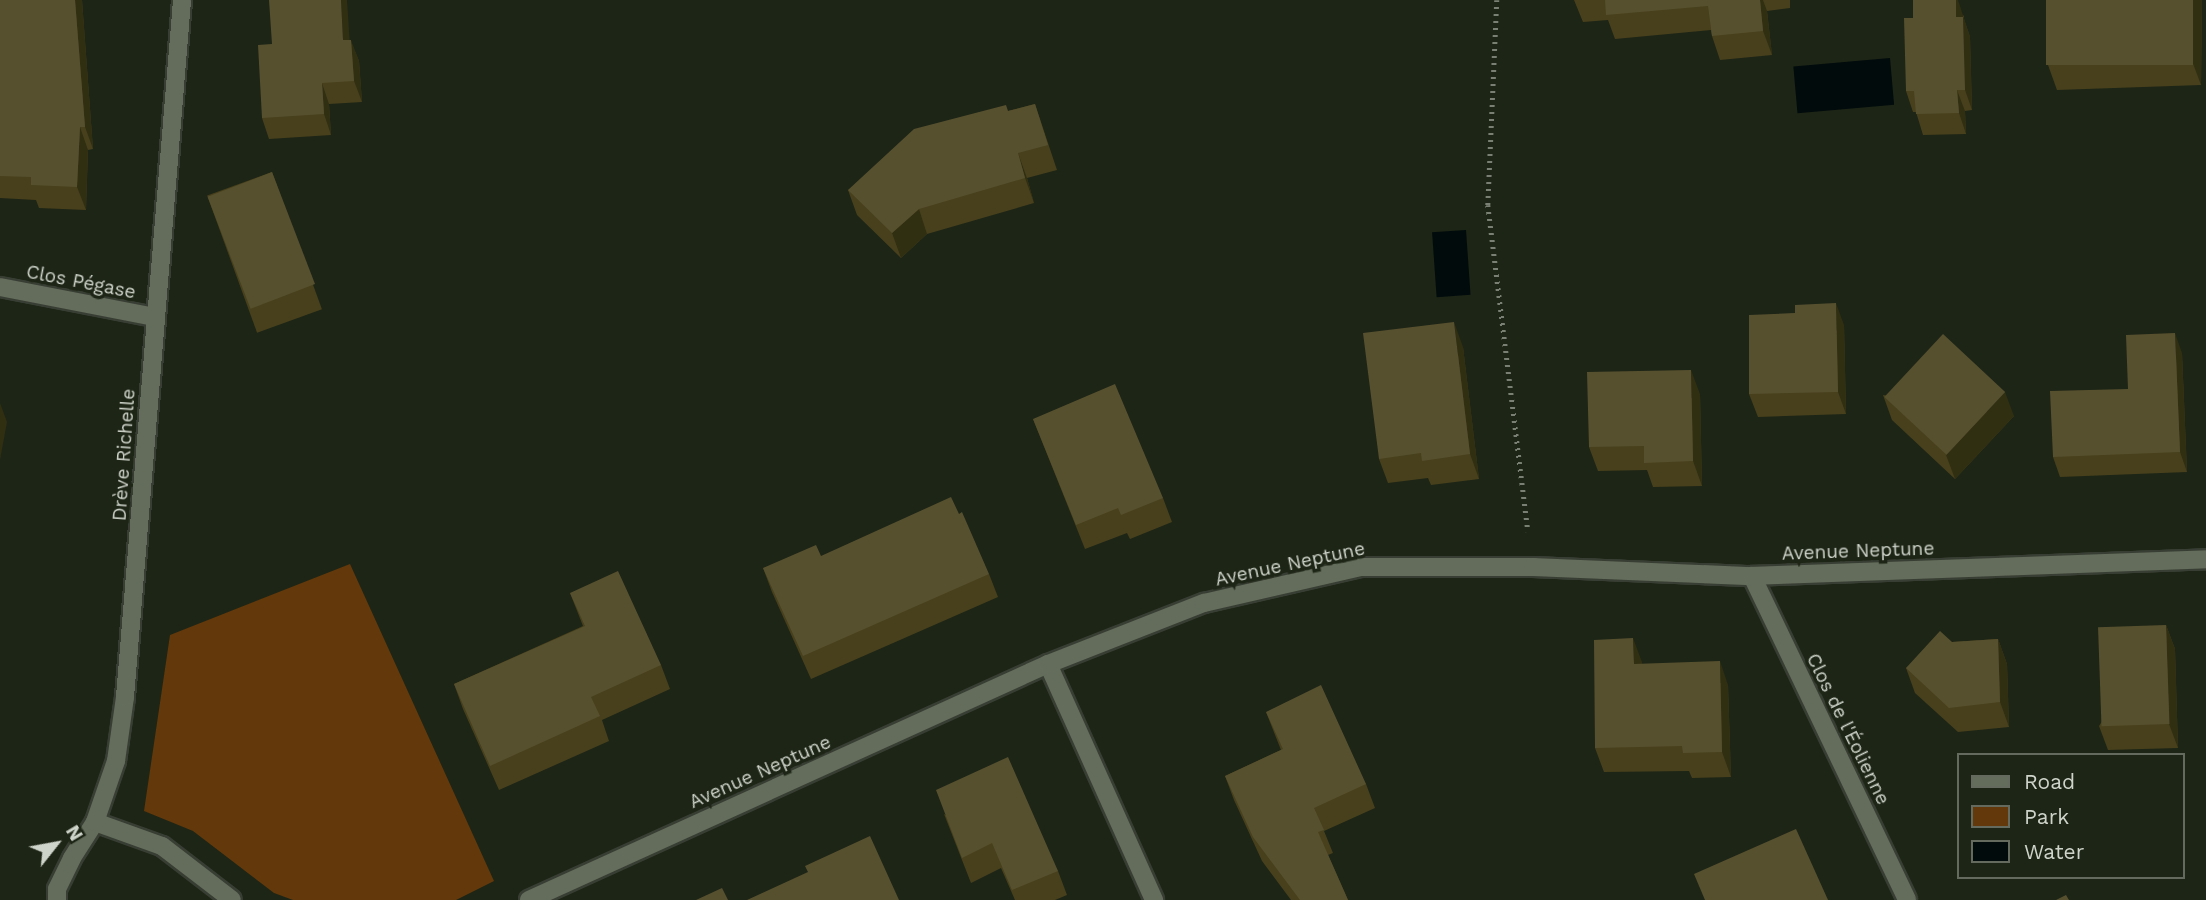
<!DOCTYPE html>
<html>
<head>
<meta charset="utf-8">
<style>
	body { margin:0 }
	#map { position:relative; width:2206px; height:900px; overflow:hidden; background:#1d2516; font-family:"Work Sans",sans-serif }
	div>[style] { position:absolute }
	.green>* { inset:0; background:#63380a }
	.water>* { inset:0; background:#020b0c; transform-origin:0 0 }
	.path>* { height:4.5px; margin-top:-2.25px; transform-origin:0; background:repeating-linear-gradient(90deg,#7a8174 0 2px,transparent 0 7px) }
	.roads { filter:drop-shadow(2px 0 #383e33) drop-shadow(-2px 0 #383e33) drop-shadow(0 2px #383e33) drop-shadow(0 -2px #383e33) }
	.minor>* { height:18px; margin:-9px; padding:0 9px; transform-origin:9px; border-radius:9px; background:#646d5c }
	.tertiary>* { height:18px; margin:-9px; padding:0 9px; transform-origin:9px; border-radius:9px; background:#646d5c }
	.wall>* { inset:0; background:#48401c; transform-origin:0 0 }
	.shaded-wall>* { inset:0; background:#312f12 }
	.building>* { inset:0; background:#57502f; transform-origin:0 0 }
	span { translate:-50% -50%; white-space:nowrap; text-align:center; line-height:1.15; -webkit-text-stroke:7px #1d2516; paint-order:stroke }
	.street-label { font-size:19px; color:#cfd4ca }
	.legend { position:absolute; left:1957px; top:753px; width:228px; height:126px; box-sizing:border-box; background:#1d2516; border:2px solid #646b5e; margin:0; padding:9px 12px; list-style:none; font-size:21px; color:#cfd4ca }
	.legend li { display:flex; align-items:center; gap:14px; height:35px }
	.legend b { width:35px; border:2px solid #646b5e }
	.north { position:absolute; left:21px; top:809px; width:70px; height:70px; -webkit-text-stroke:5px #1d2516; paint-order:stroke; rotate:59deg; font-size:19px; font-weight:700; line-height:28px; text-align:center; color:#cfd4ca }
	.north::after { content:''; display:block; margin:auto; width:24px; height:32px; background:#cfd4ca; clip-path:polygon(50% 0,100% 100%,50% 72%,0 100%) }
</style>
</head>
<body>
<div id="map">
	<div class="green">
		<i style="clip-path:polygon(350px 564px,494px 881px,456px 900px,293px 900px,274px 893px,193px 831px,144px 811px,170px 635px)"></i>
	</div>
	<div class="water">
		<i style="left:1890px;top:58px;width:47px;height:97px;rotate:85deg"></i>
		<i style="left:1466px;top:230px;width:65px;height:34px;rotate:86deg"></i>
	</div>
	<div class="path">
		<i style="left:1497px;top:0;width:205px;rotate:92.5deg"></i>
		<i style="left:1488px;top:205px;width:329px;rotate:83deg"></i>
	</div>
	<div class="roads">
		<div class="minor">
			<i style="left:0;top:287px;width:157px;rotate:11deg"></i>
			<i style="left:1752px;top:576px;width:359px;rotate:64.4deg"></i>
			<i style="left:1048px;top:664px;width:259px;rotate:65.8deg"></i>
			<i style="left:95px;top:822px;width:71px;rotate:19.7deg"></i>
			<i style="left:162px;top:846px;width:88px;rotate:37.6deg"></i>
			<i style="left:529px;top:900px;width:570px;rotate:-24.45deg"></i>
			<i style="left:1048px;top:664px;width:168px;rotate:-21.4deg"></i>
			<i style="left:1204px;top:603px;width:161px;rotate:-12.9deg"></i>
			<i style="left:1361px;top:567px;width:172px"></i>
			<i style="left:1533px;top:567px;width:219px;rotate:2.4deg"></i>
			<i style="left:1752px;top:576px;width:454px;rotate:-2.1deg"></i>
		</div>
		<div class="tertiary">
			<i style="left:57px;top:900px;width:11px;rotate:-90deg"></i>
			<i style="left:57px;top:889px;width:34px;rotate:-64deg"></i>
			<i style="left:72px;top:858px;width:43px;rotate:-57.4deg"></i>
			<i style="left:95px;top:822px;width:65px;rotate:-71deg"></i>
			<i style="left:116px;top:761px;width:65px;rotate:-82deg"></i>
			<i style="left:125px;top:697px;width:699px;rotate:-85.32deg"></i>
		</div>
	</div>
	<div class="wall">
		<i style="clip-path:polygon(0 0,82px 0,93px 149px,88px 150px,86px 210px,39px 208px,36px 200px,0 198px)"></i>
		<i style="clip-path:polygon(1574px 0,1790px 0,1790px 8px,1767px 11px,1772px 55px,1720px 60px,1712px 36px,1711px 30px,1615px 39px,1608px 20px,1583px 22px)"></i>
		<i style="clip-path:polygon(2202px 0,2201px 85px,2057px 90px,2048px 65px)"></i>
		<i style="clip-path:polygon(1964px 15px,1964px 19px,1970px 37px,1972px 110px,1965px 111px,1966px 134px,1923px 135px,1916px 112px,1913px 112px,1906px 91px)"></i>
		<i style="clip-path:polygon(350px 40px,359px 61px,362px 102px,329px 104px,331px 135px,269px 139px,262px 118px,272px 44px)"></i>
		<i style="clip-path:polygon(1035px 104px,1057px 170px,1027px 178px,1034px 203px,927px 234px,901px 258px,857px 215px,848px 190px,1008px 111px)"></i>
		<i style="left:272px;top:172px;width:146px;height:69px;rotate:70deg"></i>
		<i style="clip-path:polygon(1844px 325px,1846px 414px,1758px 417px,1749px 394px)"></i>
		<i style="clip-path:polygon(1463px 347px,1479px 479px,1431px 485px,1428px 478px,1388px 483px,1379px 459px)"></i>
		<i style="clip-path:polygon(2182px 353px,2187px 472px,2060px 477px,2053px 457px,2128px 389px)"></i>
		<i style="clip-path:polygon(1700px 394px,1702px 486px,1653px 487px,1647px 470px,1598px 471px,1589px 447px)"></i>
		<i style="clip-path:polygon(1883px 395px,2014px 416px,1955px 479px,1892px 420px)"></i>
		<i style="clip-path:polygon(1033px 419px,1163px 498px,1172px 522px,1130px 539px,1127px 533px,1085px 549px)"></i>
		<i style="clip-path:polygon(821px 556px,989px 574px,998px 597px,811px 679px,772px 592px,763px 568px)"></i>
		<i style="clip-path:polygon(570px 593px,661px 665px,670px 689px,602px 720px,609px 741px,499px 790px,463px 709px,454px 684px,583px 626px)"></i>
		<i style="clip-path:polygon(2166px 625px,2175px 649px,2178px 748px,2108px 750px,2099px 726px)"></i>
		<i style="clip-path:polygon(1998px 639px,2007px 664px,2009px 727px,1958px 732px,1915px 693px,1906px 668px,1952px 642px)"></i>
		<i style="clip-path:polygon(1642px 664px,1728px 685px,1731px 777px,1692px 778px,1689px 771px,1604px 772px,1595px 748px)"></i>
		<i style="clip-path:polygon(1266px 712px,1366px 784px,1375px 808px,1324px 831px,1333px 853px,1328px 855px,1348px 900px,1291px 900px,1262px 861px,1234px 800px,1225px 776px,1281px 750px)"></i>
		<i style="clip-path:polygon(944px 814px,1058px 871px,1067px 895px,1055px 900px,1015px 900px,1001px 868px,971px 883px)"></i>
	</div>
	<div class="shaded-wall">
		<i style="clip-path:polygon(75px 0,82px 0,93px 149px,85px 127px)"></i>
		<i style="clip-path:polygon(341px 0,347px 0,351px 61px,343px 40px)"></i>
		<i style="clip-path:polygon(1760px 0,1763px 0,1767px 11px,1772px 55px,1763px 31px)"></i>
		<i style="clip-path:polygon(1956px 0,1958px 0,1970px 37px,1972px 110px,1965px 90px,1956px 17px)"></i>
		<i style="clip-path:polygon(2193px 0,2202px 0,2201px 85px,2192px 61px)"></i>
		<i style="clip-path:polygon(351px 40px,359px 61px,362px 102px,354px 81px)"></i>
		<i style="clip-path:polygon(322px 83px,329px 104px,331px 135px,324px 114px)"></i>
		<i style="clip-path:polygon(1957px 90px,1965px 111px,1966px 134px,1959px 113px)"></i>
		<i style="clip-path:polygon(80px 127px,88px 150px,86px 210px,77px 187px)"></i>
		<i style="clip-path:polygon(1018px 153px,1027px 178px,1034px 203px,1025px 178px)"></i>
		<i style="clip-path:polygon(919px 209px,927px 234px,901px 258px,892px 233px)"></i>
		<i style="clip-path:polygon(1836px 303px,1844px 325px,1846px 414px,1838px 392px)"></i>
		<i style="clip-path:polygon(1454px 322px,1463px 347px,1479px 479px,1470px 454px)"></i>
		<i style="clip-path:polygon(2175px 333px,2182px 353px,2187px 472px,2180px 452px)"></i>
		<i style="clip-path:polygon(1691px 370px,1700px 394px,1702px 486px,1693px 461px)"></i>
		<i style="clip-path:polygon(2005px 392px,2014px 416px,1955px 479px,1946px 455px)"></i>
		<i style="clip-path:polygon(0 403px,7px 422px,0 460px)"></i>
		<i style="clip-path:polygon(2166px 625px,2175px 649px,2178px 748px,2169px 724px)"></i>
		<i style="clip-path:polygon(1633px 638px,1642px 662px,1643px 688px,1634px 664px)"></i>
		<i style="clip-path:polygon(1998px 639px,2007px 664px,2009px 727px,2000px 702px)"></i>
		<i style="clip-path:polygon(1720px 661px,1728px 685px,1731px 777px,1722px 752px)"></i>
	</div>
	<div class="building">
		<i style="clip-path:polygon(0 0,75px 0,85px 127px,80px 127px,77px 187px,31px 185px,31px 177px,0 176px)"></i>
		<i style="clip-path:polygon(269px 0,341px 0,343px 40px,351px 40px,354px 81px,322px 83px,324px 114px,262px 118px,258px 45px,272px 44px)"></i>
		<i style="clip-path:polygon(1605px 0,1760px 0,1763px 31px,1712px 36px,1708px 6px,1606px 15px)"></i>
		<i style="clip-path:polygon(1913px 0,1956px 0,1956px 17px,1963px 17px,1965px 90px,1957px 90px,1959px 113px,1916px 114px,1914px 91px,1906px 91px,1904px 18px,1913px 18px)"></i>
		<i style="left:2046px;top:0;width:147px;height:65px"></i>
		<i style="clip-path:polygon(1035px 104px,1048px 145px,1018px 153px,1025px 178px,919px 209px,892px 233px,848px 190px,914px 129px,1006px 105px,1008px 111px)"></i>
		<i style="left:272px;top:172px;width:120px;height:69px;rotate:69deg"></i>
		<i style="clip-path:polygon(1836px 303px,1838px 392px,1749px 394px,1749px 315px,1795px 313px,1795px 305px)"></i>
		<i style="clip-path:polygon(1454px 322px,1470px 454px,1422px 461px,1421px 453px,1379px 459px,1363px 333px)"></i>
		<i style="clip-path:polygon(2175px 333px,2180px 452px,2053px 457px,2050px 391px,2128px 389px,2126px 335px)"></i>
		<i style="left:1943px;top:334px;width:85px;height:86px;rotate:43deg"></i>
		<i style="clip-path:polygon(1691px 370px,1693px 461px,1644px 463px,1644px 446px,1589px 447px,1587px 372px)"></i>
		<i style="clip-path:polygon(1115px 384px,1163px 498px,1121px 515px,1118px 508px,1076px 525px,1033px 419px)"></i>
		<i style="clip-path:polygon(951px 497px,959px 514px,962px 512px,989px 574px,803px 656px,763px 568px,816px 545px,821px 556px)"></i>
		<i style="clip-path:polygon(618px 571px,661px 665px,591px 697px,600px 716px,490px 766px,454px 684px,585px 626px,570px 593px)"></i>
		<i style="left:2166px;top:625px;width:99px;height:68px;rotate:88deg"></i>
		<i style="clip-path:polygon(1940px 631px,1952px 642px,1998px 639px,2000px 702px,1949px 708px,1906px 668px)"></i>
		<i style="clip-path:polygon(1633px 638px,1634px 664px,1720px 661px,1722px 752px,1683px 753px,1682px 746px,1595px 748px,1594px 640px)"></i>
		<i style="clip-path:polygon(1321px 685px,1366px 784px,1314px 808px,1324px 830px,1318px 832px,1348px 900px,1300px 900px,1253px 837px,1225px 776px,1283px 749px,1266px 712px)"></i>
		<i style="clip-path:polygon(1008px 757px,1058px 871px,1012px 890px,992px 843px,962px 858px,936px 790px)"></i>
		<i style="clip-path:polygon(1796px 829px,1828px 900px,1705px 900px,1694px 874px)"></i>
		<i style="clip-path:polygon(870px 836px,899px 900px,747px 900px,808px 872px,805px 866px)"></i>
		<i style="clip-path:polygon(722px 888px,728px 900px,696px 900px)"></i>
		<i style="clip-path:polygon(2066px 895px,2069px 900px,2056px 900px)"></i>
	</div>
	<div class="street-label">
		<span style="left:81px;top:282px;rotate:11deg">Clos Pégase</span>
		<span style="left:124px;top:455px;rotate:-86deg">Drève Richelle</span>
		<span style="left:1858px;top:551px;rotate:-2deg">Avenue Neptune</span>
		<span style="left:1290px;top:564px;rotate:-12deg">Avenue Neptune</span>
		<span style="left:1848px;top:729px;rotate:64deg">Clos de l'Éolienne</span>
		<span style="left:760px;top:772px;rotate:-24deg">Avenue Neptune</span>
	</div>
	<ul class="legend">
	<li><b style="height:9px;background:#646d5c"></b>Road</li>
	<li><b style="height:19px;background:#63380a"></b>Park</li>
	<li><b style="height:19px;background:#020b0c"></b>Water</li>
	</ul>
	<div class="north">N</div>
</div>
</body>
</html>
